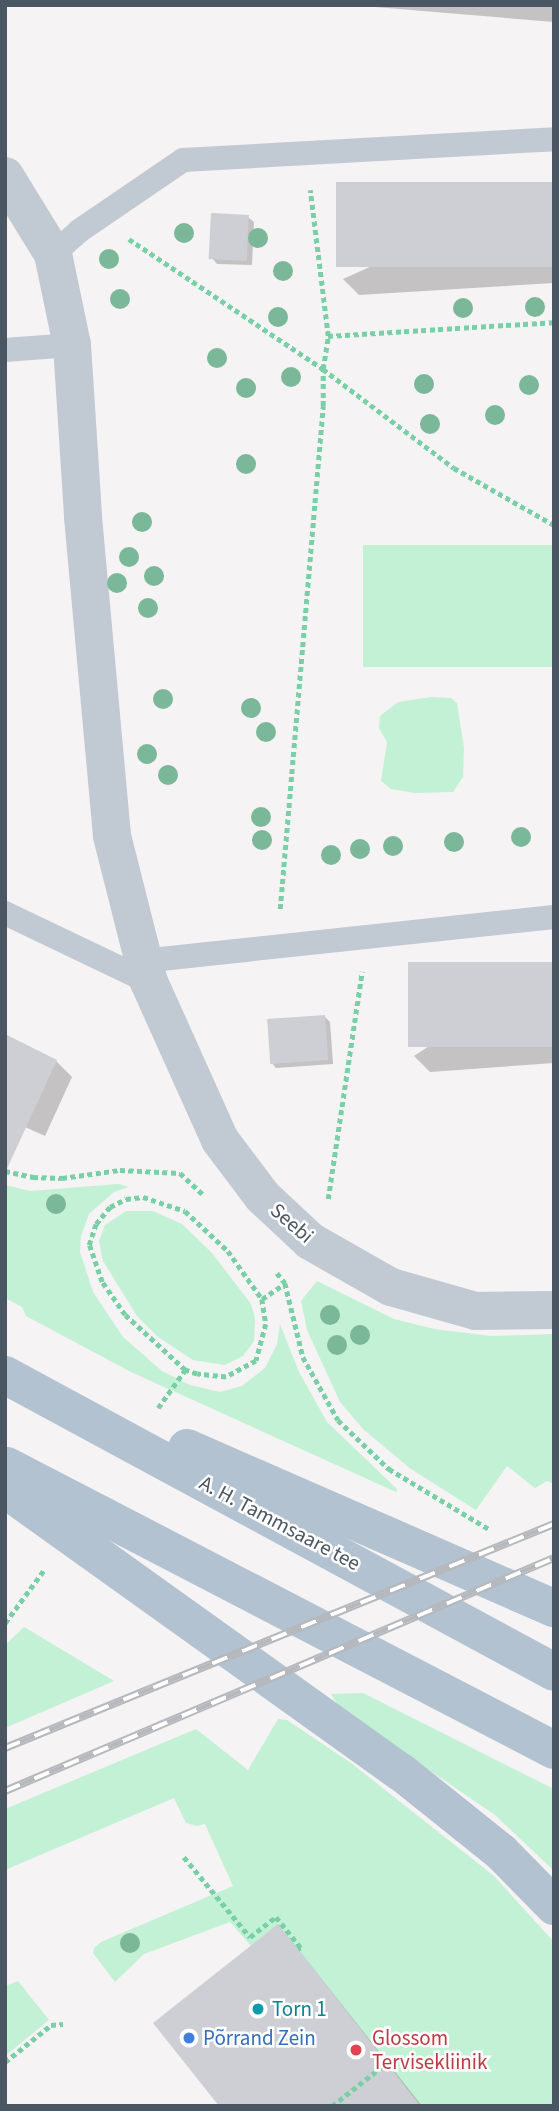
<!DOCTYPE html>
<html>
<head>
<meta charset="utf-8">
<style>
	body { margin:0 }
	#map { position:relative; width:559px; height:2111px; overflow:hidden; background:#f5f3f3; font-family:"Source Sans 3",sans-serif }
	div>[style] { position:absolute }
	.green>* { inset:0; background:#c3f1d5; transform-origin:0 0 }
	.shadow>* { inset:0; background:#0003 }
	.building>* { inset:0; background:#cdcfd5; transform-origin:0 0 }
	.path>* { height:4.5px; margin-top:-2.25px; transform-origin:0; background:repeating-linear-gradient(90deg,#7ad0a6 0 5px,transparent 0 8.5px) }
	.service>* { height:24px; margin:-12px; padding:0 12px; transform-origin:12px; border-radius:12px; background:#c1cad2 }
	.minor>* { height:38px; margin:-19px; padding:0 19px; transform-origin:19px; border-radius:19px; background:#c1cad2 }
	.primary>* { height:38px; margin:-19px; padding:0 19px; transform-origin:19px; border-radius:19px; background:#b3c2d1 }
	.rail>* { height:8px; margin-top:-4px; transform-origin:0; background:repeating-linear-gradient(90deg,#fff 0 16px,#b5b8bd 0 32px); box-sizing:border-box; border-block:2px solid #b5b8bd }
	.trees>* { width:20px; height:20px; margin:-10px; border-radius:50%; background:#7bb799 }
	.dots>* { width:19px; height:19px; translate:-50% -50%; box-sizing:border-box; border:4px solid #fff; border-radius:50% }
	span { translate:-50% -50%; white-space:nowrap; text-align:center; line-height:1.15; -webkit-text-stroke:5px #fff; paint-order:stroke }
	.street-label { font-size:21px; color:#4a5661 }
	.culture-label { font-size:21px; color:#0d838f }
	.left { translate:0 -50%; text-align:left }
	.shop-label { font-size:21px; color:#366cbe }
	.health-label { font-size:21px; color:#be3a42 }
	.frame { position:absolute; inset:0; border:7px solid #4a5661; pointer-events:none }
</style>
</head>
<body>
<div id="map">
	<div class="green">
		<i style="left:554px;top:545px;width:122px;height:191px;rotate:90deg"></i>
		<i style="clip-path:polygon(431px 697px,451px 698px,457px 703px,464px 748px,463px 777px,453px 792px,415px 793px,391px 789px,381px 781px,387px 742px,379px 728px,380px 716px,398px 702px)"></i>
		<i style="clip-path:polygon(119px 1184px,129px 1187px,114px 1192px,89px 1214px,81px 1236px,80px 1252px,93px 1292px,123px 1337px,162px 1371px,190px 1385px,220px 1392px,242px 1386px,265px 1368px,277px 1344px,280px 1324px,299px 1372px,327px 1422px,397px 1489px,396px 1492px,131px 1372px,26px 1316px,22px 1307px,5px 1298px,5px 1185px,30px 1191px)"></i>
		<i style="clip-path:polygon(126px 1211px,153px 1211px,182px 1224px,212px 1253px,251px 1304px,255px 1318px,254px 1341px,243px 1356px,225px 1365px,193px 1360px,158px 1337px,137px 1316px,103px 1261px,99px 1241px,105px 1225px)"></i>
		<i style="clip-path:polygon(317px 1281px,394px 1319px,434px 1329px,491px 1336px,554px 1334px,554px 1484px,547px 1481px,535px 1488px,507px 1466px,476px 1510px,411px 1469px,364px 1430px,340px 1402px,307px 1330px,301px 1301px)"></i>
		<i style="clip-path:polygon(24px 1627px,114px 1681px,5px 1728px,5px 1645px)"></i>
		<i style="clip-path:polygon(363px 1693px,554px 1789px,554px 1871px,495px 1815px,341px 1710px,331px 1694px)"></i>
		<i style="clip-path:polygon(278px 1719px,287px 1720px,351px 1763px,494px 1876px,554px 1942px,554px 2106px,421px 2106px,278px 1924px,251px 1946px,230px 1922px,144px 1954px,115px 1982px,93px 1953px,94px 1948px,101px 1942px,233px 1886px,205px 1824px,197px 1826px,186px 1823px,174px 1798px,5px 1870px,5px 1809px,196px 1729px,248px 1770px)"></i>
		<i style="clip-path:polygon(18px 1981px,49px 2020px,5px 2056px,5px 1986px)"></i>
	</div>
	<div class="shadow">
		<i style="clip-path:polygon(351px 5px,554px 5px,554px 22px)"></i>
		<i style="clip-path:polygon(554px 184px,554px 283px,359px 295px,343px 279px)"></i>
		<i style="clip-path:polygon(248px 217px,254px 222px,252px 265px,217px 264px,212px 258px)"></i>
		<i style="clip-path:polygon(554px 964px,554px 1063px,430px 1072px,414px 1056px)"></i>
		<i style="clip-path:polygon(324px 1016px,330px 1022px,333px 1064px,276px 1068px,271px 1062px)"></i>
		<i style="clip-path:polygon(5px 1036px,56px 1061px,72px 1077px,45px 1136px,5px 1118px)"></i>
		<i style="clip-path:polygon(278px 1927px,290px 1939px,422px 2106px,220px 2106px)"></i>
	</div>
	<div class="building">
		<i style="left:554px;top:182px;width:85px;height:218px;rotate:90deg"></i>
		<i style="left:211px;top:213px;width:38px;height:46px;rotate:3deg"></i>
		<i style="left:554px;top:962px;width:85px;height:146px;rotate:90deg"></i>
		<i style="left:325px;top:1015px;width:45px;height:58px;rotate:86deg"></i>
		<i style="clip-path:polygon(5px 1034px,57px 1060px,5px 1173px)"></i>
		<i style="clip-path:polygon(278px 1924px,298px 1949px,420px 2106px,219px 2106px,153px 2023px)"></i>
	</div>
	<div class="path">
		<i style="left:129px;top:239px;width:234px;rotate:33.8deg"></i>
		<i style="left:323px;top:369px;width:164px;rotate:37.1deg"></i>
		<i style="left:454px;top:468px;width:115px;rotate:29.7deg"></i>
		<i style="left:328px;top:336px;width:226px;rotate:-3.5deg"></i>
		<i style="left:280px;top:909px;width:505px;rotate:-85.11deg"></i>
		<i style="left:323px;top:406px;width:37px;rotate:-90deg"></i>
		<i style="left:323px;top:369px;width:33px;rotate:-81deg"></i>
		<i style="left:328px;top:336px;width:147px;rotate:-97deg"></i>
		<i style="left:5px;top:1171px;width:29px;rotate:12deg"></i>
		<i style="left:33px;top:1177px;width:29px;rotate:2deg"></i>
		<i style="left:62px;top:1178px;width:59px;rotate:-7.9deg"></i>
		<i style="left:120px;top:1170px;width:60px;rotate:2.9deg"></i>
		<i style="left:180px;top:1173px;width:33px;rotate:43deg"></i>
		<i style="left:328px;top:1199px;width:230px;rotate:-81.5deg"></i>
		<i style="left:277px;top:1273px;width:13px;rotate:51deg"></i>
		<i style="left:285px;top:1283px;width:76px;rotate:76.3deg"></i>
		<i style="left:303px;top:1357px;width:72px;rotate:60.9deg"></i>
		<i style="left:338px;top:1420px;width:71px;rotate:43.9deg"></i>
		<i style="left:389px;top:1469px;width:117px;rotate:31deg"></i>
		<i style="left:262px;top:1299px;width:27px;rotate:-34deg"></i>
		<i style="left:158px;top:1408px;width:47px;rotate:-54.6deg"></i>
		<i style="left:185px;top:1370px;width:81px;rotate:-137.5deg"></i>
		<i style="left:125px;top:1315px;width:40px;rotate:-124.9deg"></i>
		<i style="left:102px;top:1282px;width:39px;rotate:-109deg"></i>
		<i style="left:89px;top:1245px;width:22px;rotate:-72deg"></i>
		<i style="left:96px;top:1224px;width:22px;rotate:-51deg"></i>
		<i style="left:110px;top:1207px;width:18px;rotate:-27deg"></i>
		<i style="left:126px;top:1199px;width:17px;rotate:-7deg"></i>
		<i style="left:143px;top:1197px;width:44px;rotate:18.4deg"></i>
		<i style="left:185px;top:1211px;width:59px;rotate:42.9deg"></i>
		<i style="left:228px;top:1251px;width:59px;rotate:54.7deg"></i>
		<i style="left:262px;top:1299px;width:25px;rotate:81deg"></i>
		<i style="left:266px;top:1324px;width:38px;rotate:105deg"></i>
		<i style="left:256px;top:1361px;width:34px;rotate:152deg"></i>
		<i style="left:226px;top:1377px;width:29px;rotate:-174deg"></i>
		<i style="left:197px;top:1374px;width:13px;rotate:-162deg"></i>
		<i style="left:5px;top:1623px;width:66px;rotate:-53.7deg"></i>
		<i style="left:184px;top:1857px;width:104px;rotate:50.5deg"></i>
		<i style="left:250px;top:1937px;width:33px;rotate:-38deg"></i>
		<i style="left:276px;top:1917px;width:40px;rotate:51deg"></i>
		<i style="left:301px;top:1948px;width:3px;rotate:162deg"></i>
		<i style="left:5px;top:2062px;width:59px;rotate:-38.8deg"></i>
		<i style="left:51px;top:2025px;width:12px;rotate:-5deg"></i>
		<i style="left:332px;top:2106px;width:66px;rotate:-38.3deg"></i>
	</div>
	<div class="service">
		<i style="left:53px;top:254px;width:35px;rotate:-41deg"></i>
		<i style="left:79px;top:231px;width:126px;rotate:-34.3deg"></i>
		<i style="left:183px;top:160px;width:372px;rotate:-3.2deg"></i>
		<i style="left:5px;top:350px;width:67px;rotate:-4.3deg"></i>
		<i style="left:5px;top:913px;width:160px;rotate:25.6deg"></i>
		<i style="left:142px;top:961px;width:414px;rotate:-6.1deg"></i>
	</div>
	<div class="minor">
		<i style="left:5px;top:176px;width:92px;rotate:58.4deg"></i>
		<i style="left:53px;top:254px;width:93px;rotate:78.2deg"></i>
		<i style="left:72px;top:345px;width:172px;rotate:86.3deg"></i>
		<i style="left:83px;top:517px;width:320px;rotate:84.8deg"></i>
		<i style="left:112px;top:836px;width:151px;rotate:75.8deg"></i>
		<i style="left:149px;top:982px;width:173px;rotate:65.8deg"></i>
		<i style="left:220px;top:1140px;width:71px;rotate:53deg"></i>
		<i style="left:263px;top:1197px;width:64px;rotate:43.1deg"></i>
		<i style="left:310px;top:1241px;width:93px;rotate:29.6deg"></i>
		<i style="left:391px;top:1287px;width:88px;rotate:15.8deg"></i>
		<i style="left:476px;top:1311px;width:78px;rotate:-0.7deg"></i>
	</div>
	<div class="primary">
		<i style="left:5px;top:1375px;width:624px;rotate:28.41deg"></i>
		<i style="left:187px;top:1448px;width:400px;rotate:23.6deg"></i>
		<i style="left:7px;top:1466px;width:616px;rotate:27.44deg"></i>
		<i style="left:5px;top:1489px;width:487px;rotate:35.6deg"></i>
		<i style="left:401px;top:1772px;width:128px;rotate:38.7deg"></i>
		<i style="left:501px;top:1852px;width:76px;rotate:45.5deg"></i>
	</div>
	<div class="rail">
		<i style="left:5px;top:1748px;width:593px;rotate:-22.2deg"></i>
		<i style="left:5px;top:1791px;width:596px;rotate:-23deg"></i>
	</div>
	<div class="trees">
		<i style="left:184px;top:233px"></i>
		<i style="left:258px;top:238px"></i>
		<i style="left:109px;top:259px"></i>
		<i style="left:283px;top:271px"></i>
		<i style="left:120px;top:299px"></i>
		<i style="left:535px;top:307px"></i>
		<i style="left:463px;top:308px"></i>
		<i style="left:278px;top:317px"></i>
		<i style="left:217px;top:358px"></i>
		<i style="left:291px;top:377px"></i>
		<i style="left:424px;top:384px"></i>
		<i style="left:529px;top:385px"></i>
		<i style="left:246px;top:388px"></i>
		<i style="left:495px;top:415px"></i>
		<i style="left:430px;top:424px"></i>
		<i style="left:246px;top:464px"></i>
		<i style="left:142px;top:522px"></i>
		<i style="left:129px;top:557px"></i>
		<i style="left:154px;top:576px"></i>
		<i style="left:117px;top:583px"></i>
		<i style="left:148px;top:608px"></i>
		<i style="left:163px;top:699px"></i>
		<i style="left:251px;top:708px"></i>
		<i style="left:266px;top:732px"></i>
		<i style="left:147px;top:754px"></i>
		<i style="left:168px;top:775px"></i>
		<i style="left:261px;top:817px"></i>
		<i style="left:521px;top:837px"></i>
		<i style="left:262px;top:840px"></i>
		<i style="left:454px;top:842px"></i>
		<i style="left:393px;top:846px"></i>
		<i style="left:360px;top:849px"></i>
		<i style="left:331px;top:855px"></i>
		<i style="left:56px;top:1204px"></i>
		<i style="left:330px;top:1315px"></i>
		<i style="left:360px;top:1335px"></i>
		<i style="left:337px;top:1345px"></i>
		<i style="left:130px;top:1943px"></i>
	</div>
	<div class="dots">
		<i style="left:258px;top:2009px;background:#0f9aa8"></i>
		<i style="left:189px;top:2038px;background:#3f7fe0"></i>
		<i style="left:356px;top:2050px;background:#e0444e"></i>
	</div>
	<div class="street-label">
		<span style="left:292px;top:1223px;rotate:41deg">Seebi</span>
		<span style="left:280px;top:1523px;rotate:28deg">A. H. Tammsaare tee</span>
	</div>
	<div class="culture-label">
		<span class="left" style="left:272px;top:2009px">Torn 1</span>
	</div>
	<div class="shop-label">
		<span class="left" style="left:203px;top:2038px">Põrrand Zein</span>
	</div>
	<div class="health-label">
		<span class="left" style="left:372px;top:2050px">Glossom<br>Tervisekliinik</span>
	</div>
	<div class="frame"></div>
</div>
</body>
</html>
